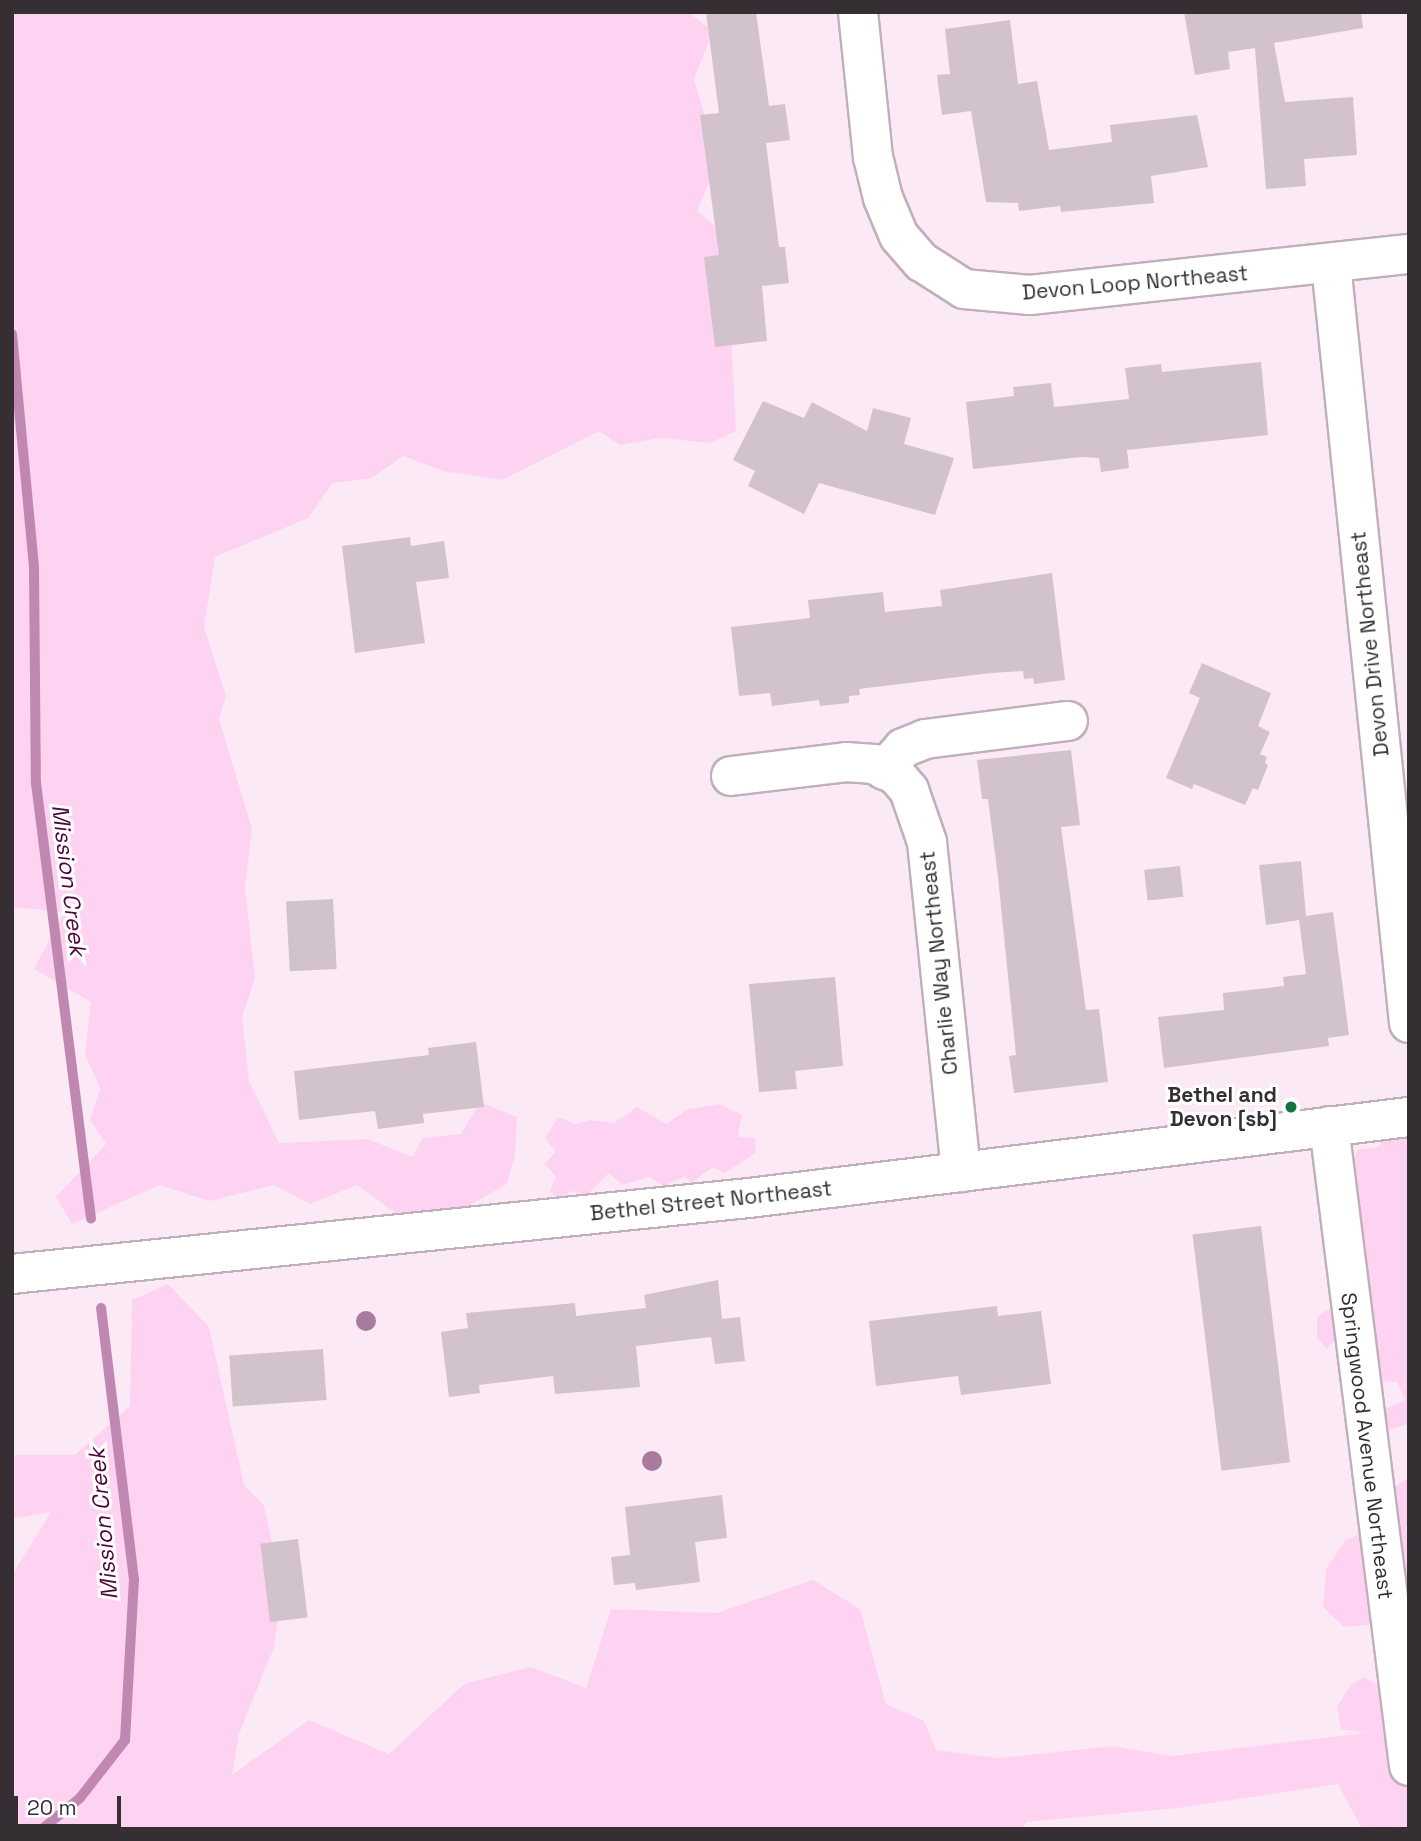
<!DOCTYPE html>
<html>
<head>
<meta charset="utf-8">
<style>
	body { margin:0 }
	#map { position:relative; width:1421px; height:1841px; overflow:hidden; background:#fbeaf5; font-family:"Space Grotesk",sans-serif }
	div>[style] { position:absolute }
	.green>* { inset:0; background:#fed3f1 }
	.stream>* { height:10px; margin:-5px; padding:0 5px; transform-origin:5px; border-radius:5px; background:#c087b0 }
	.building>* { inset:0; background:#d2c2cc; transform-origin:0 0 }
	.roads { filter:drop-shadow(2px 0 #bfb0ba) drop-shadow(-2px 0 #bfb0ba) drop-shadow(0 2px #bfb0ba) drop-shadow(0 -2px #bfb0ba) }
	.minor>* { height:38px; margin:-19px; padding:0 19px; transform-origin:19px; border-radius:19px; background:#fff }
	.trees>* { width:20px; height:20px; margin:-10px; border-radius:50%; background:#a87b9e }
	.dots>* { width:19px; height:19px; translate:-50% -50%; box-sizing:border-box; border:4px solid #fff; border-radius:50% }
	span { translate:-50% -50%; white-space:nowrap; text-align:center; line-height:1.15; -webkit-text-stroke:6px #fff; paint-order:stroke }
	.street-label { font-size:21px; color:#352e33 }
	.poi-label { font-size:21px; color:#352e33; font-weight:700 }
	.right { translate:-100% -50%; text-align:right }
	.water-label { font-size:23px; color:#4d0640; font-style:italic }
	.frame { position:absolute; inset:0; border:14px solid #352e33; pointer-events:none }
	.scale { position:absolute; left:14px; top:1796px; width:107px; height:32px; box-sizing:border-box; border:4px solid #352e33; border-top:0; padding-left:9px; font-size:21px; line-height:24px; white-space:nowrap; color:#352e33; -webkit-text-stroke:5px #fff; paint-order:stroke }
</style>
</head>
<body>
<div id="map">
	<div class="green">
		<i style="clip-path:polygon(12px 12px,688px 12px,713px 31px,694px 79px,718px 161px,697px 211px,726px 235px,736px 431px,710px 443px,661px 438px,620px 445px,599px 431px,502px 480px,443px 471px,403px 456px,372px 478px,333px 483px,308px 518px,215px 557px,204px 627px,226px 696px,219px 719px,252px 829px,245px 887px,255px 978px,242px 1017px,249px 1081px,279px 1143px,368px 1139px,412px 1157px,423px 1138px,461px 1134px,480px 1102px,517px 1117px,515px 1155px,507px 1184px,461px 1210px,403px 1218px,357px 1185px,310px 1204px,274px 1185px,209px 1201px,160px 1185px,72px 1224px,56px 1197px,106px 1144px,90px 1120px,100px 1088px,85px 1055px,91px 1002px,34px 969px,64px 912px,12px 907px)"></i>
		<i style="clip-path:polygon(719px 1104px,742px 1115px,738px 1136px,755px 1139px,756px 1153px,725px 1173px,713px 1167px,691px 1183px,685px 1176px,664px 1186px,649px 1177px,622px 1185px,609px 1173px,587px 1195px,572px 1191px,558px 1200px,550px 1191px,556px 1176px,544px 1164px,556px 1152px,545px 1138px,558px 1117px,575px 1124px,590px 1120px,614px 1123px,637px 1107px,666px 1124px,686px 1110px)"></i>
		<i style="clip-path:polygon(1409px 1132px,1409px 1424px,1389px 1429px,1383px 1410px,1405px 1400px,1397px 1382px,1382px 1381px,1376px 1364px,1337px 1337px,1327px 1349px,1317px 1338px,1317px 1317px,1329px 1309px,1343px 1329px,1345px 1189px,1357px 1150px,1378px 1147px,1387px 1135px)"></i>
		<i style="clip-path:polygon(168px 1284px,209px 1327px,244px 1485px,264px 1506px,282px 1589px,274px 1647px,239px 1734px,232px 1775px,309px 1720px,389px 1754px,464px 1684px,531px 1667px,586px 1688px,611px 1609px,717px 1613px,813px 1580px,860px 1609px,886px 1704px,924px 1721px,936px 1750px,998px 1758px,1114px 1746px,1172px 1756px,1365px 1733px,1341px 1729px,1337px 1707px,1351px 1684px,1364px 1677px,1385px 1689px,1385px 1616px,1367px 1625px,1344px 1627px,1323px 1607px,1326px 1569px,1346px 1540px,1367px 1531px,1392px 1489px,1409px 1477px,1409px 1829px,1362px 1829px,1338px 1784px,1178px 1808px,1026px 1822px,1023px 1829px,12px 1829px,12px 1575px,51px 1512px,12px 1519px,12px 1455px,75px 1455px,130px 1406px,132px 1300px)"></i>
	</div>
	<div class="stream">
		<i style="left:12px;top:334px;width:234px;rotate:84.6deg"></i>
		<i style="left:34px;top:567px;width:216px;rotate:89.5deg"></i>
		<i style="left:36px;top:783px;width:439px;rotate:82.8deg"></i>
		<i style="left:42px;top:1829px;width:49px;rotate:-39.2deg"></i>
		<i style="left:80px;top:1798px;width:73px;rotate:-52.2deg"></i>
		<i style="left:125px;top:1740px;width:160px;rotate:-86.8deg"></i>
		<i style="left:134px;top:1580px;width:274px;rotate:-96.9deg"></i>
	</div>
	<div class="building">
		<i style="clip-path:polygon(706px 12px,756px 12px,769px 106px,785px 104px,790px 140px,766px 143px,779px 247px,785px 247px,789px 283px,762px 286px,767px 341px,715px 347px,704px 257px,719px 255px,700px 115px,719px 113px)"></i>
		<i style="clip-path:polygon(1184px 12px,1361px 12px,1363px 28px,1274px 43px,1285px 102px,1353px 97px,1357px 155px,1304px 159px,1306px 186px,1266px 189px,1255px 48px,1228px 52px,1230px 69px,1195px 75px)"></i>
		<i style="clip-path:polygon(1010px 20px,1018px 84px,1037px 81px,1049px 150px,1112px 142px,1110px 125px,1197px 115px,1208px 167px,1151px 176px,1154px 203px,1061px 212px,1060px 206px,1019px 211px,1018px 203px,986px 202px,971px 111px,942px 115px,937px 75px,950px 74px,945px 29px)"></i>
		<i style="clip-path:polygon(1261px 362px,1268px 435px,1127px 450px,1129px 468px,1101px 472px,1099px 458px,1081px 457px,973px 469px,966px 402px,1014px 396px,1013px 387px,1051px 383px,1054px 407px,1129px 399px,1125px 368px,1161px 364px,1162px 372px)"></i>
		<i style="clip-path:polygon(763px 401px,804px 418px,812px 402px,867px 431px,873px 408px,911px 418px,904px 444px,954px 458px,935px 515px,819px 483px,804px 514px,748px 486px,755px 471px,733px 460px)"></i>
		<i style="clip-path:polygon(410px 537px,411px 546px,444px 541px,449px 578px,416px 582px,425px 643px,355px 653px,342px 546px)"></i>
		<i style="clip-path:polygon(1052px 573px,1065px 680px,1034px 684px,1033px 678px,1024px 679px,1023px 671px,991px 673px,859px 689px,860px 695px,849px 696px,849px 703px,820px 706px,819px 700px,772px 706px,770px 693px,739px 696px,731px 627px,810px 618px,808px 600px,883px 592px,885px 612px,942px 606px,940px 590px)"></i>
		<i style="clip-path:polygon(1202px 663px,1271px 693px,1258px 726px,1270px 732px,1260px 754px,1267px 757px,1265px 763px,1268px 765px,1258px 790px,1253px 788px,1245px 805px,1194px 784px,1192px 789px,1166px 778px,1200px 698px,1189px 693px)"></i>
		<i style="clip-path:polygon(1071px 750px,1080px 825px,1061px 827px,1086px 1010px,1099px 1009px,1108px 1082px,1014px 1093px,1009px 1056px,1016px 1055px,998px 877px,988px 799px,982px 799px,977px 760px)"></i>
		<i style="clip-path:polygon(1301px 861px,1306px 916px,1333px 912px,1349px 1035px,1328px 1038px,1329px 1046px,1164px 1068px,1158px 1017px,1224px 1010px,1223px 993px,1284px 986px,1283px 977px,1306px 974px,1299px 920px,1266px 925px,1259px 865px)"></i>
		<i style="left:1180px;top:866px;width:31px;height:36px;rotate:84deg"></i>
		<i style="left:333px;top:899px;width:70px;height:47px;rotate:87deg"></i>
		<i style="clip-path:polygon(835px 977px,843px 1066px,795px 1071px,797px 1089px,759px 1092px,749px 984px)"></i>
		<i style="clip-path:polygon(476px 1042px,484px 1107px,423px 1114px,424px 1123px,378px 1129px,375px 1111px,299px 1120px,294px 1071px,429px 1055px,428px 1048px)"></i>
		<i style="left:1261px;top:1226px;width:238px;height:69px;rotate:83deg"></i>
		<i style="clip-path:polygon(718px 1280px,722px 1319px,740px 1317px,745px 1361px,715px 1364px,711px 1337px,636px 1346px,640px 1387px,555px 1394px,553px 1376px,479px 1385px,480px 1393px,449px 1397px,441px 1332px,468px 1328px,466px 1313px,575px 1303px,576px 1316px,646px 1308px,644px 1295px)"></i>
		<i style="clip-path:polygon(997px 1306px,998px 1316px,1041px 1311px,1051px 1384px,961px 1395px,958px 1376px,876px 1386px,869px 1321px)"></i>
		<i style="left:323px;top:1349px;width:51px;height:94px;rotate:86deg"></i>
		<i style="clip-path:polygon(722px 1495px,727px 1538px,695px 1542px,700px 1582px,636px 1590px,635px 1583px,614px 1585px,611px 1557px,630px 1555px,625px 1507px)"></i>
		<i style="left:298px;top:1539px;width:79px;height:38px;rotate:83deg"></i>
	</div>
	<div class="roads">
		<div class="minor">
			<i style="left:858px;top:12px;width:146px;rotate:84.1deg"></i>
			<i style="left:873px;top:157px;width:42px;rotate:76.3deg"></i>
			<i style="left:883px;top:198px;width:41px;rotate:67.2deg"></i>
			<i style="left:899px;top:236px;width:35px;rotate:49deg"></i>
			<i style="left:922px;top:262px;width:50px;rotate:32.7deg"></i>
			<i style="left:964px;top:289px;width:66px;rotate:5.2deg"></i>
			<i style="left:1030px;top:295px;width:381px;rotate:-6.2deg"></i>
			<i style="left:1331px;top:264px;width:763px;rotate:84.13deg"></i>
			<i style="left:884px;top:770px;width:29px;rotate:-49deg"></i>
			<i style="left:903px;top:748px;width:24px;rotate:-22deg"></i>
			<i style="left:925px;top:739px;width:144px;rotate:-7.2deg"></i>
			<i style="left:731px;top:776px;width:116px;rotate:-6.9deg"></i>
			<i style="left:846px;top:762px;width:28px;rotate:4deg"></i>
			<i style="left:874px;top:764px;width:25px;rotate:27deg"></i>
			<i style="left:896px;top:775px;width:20px;rotate:49deg"></i>
			<i style="left:909px;top:790px;width:55px;rotate:70.9deg"></i>
			<i style="left:927px;top:842px;width:332px;rotate:84.1deg"></i>
			<i style="left:1329px;top:1126px;width:645px;rotate:82.87deg"></i>
			<i style="left:12px;top:1274px;width:741px;rotate:-5.89deg"></i>
			<i style="left:749px;top:1198px;width:665px;rotate:-7deg"></i>
		</div>
	</div>
	<div class="trees">
		<i style="left:366px;top:1321px"></i>
		<i style="left:652px;top:1461px"></i>
	</div>
	<div class="dots">
		<i style="left:1291px;top:1107px;background:#167246"></i>
	</div>
	<div class="street-label">
		<span style="left:1135px;top:283px;rotate:-5deg">Devon Loop Northeast</span>
		<span style="left:1370px;top:644px;rotate:-96deg">Devon Drive Northeast</span>
		<span style="left:939px;top:963px;rotate:-96deg">Charlie Way Northeast</span>
		<span style="left:711px;top:1201px;rotate:-6deg">Bethel Street Northeast</span>
		<span style="left:1367px;top:1446px;rotate:83deg">Springwood Avenue Northeast</span>
	</div>
	<div class="poi-label">
		<span class="right" style="left:1277px;top:1107px">Bethel and<br>Devon [sb]</span>
	</div>
	<div class="water-label">
		<span style="left:69px;top:880px;rotate:83deg">Mission Creek</span>
		<span style="left:103px;top:1524px;rotate:-95deg">Mission Creek</span>
	</div>
	<div class="frame"></div>
	<div class="scale">20 m</div>
</div>
</body>
</html>
